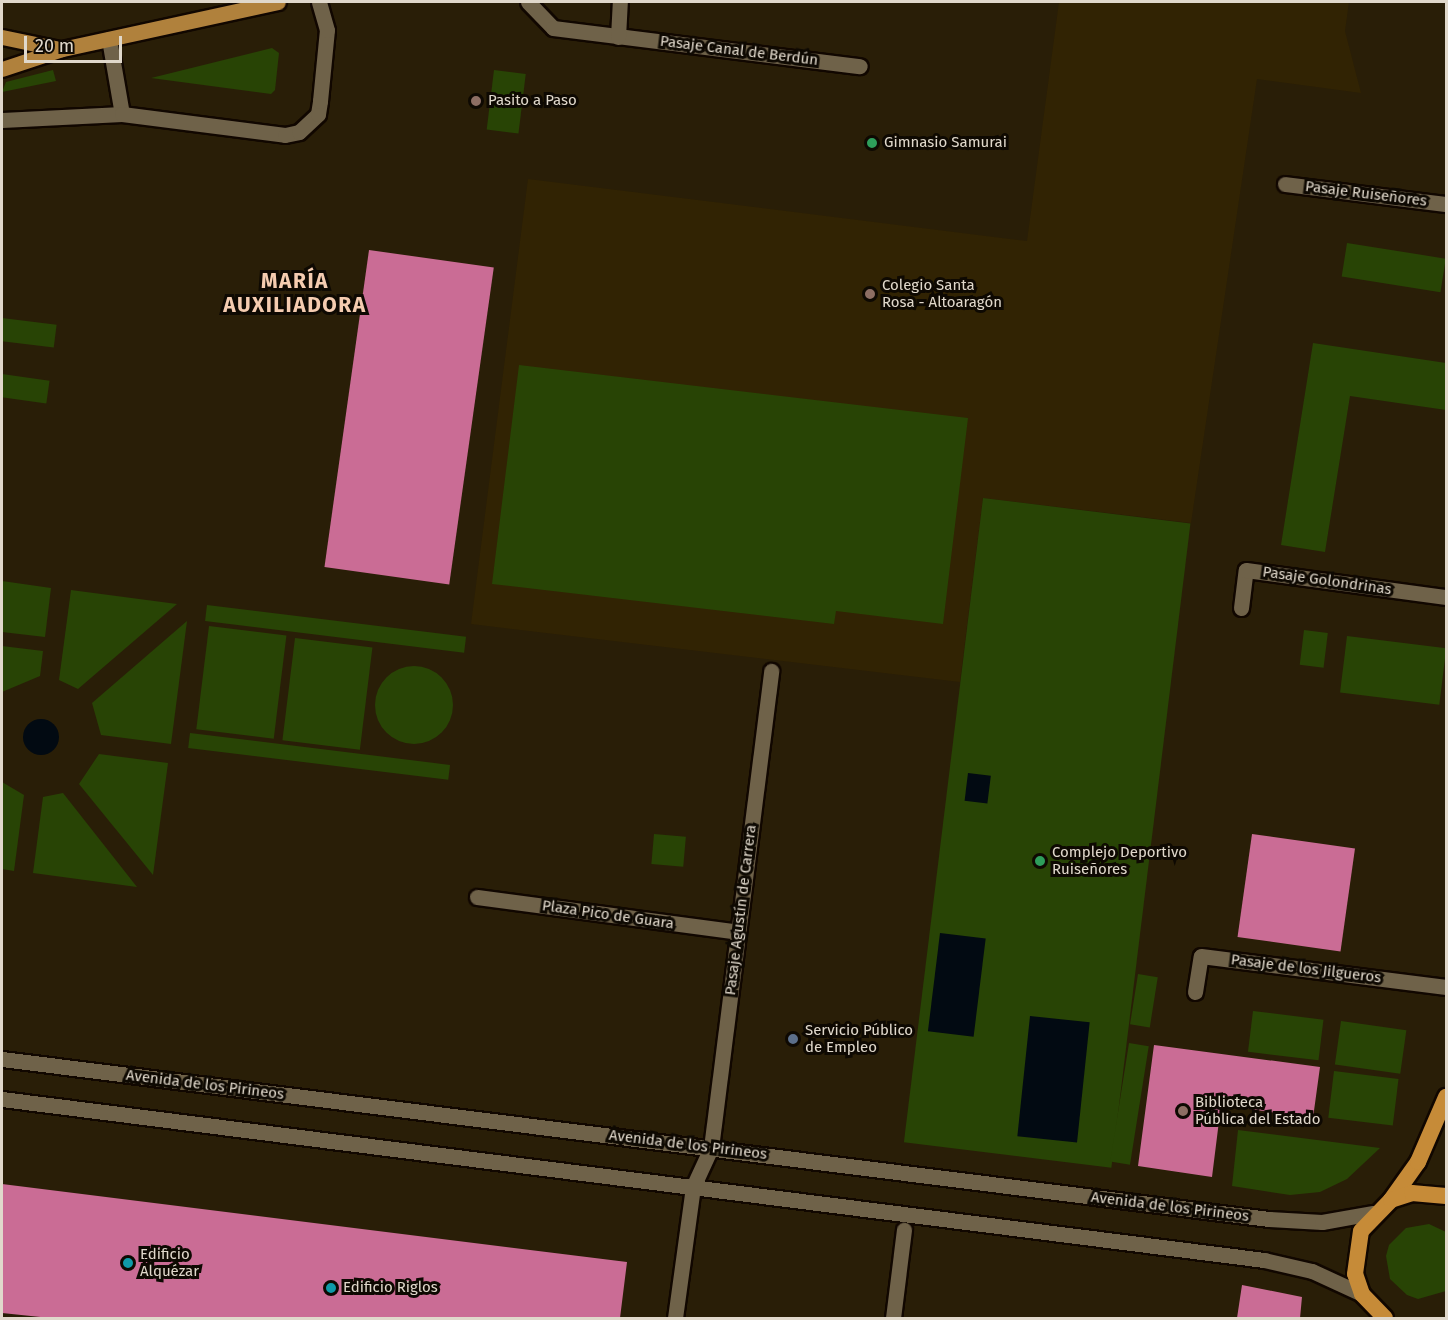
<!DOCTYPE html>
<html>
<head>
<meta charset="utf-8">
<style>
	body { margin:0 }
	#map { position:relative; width:1448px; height:1320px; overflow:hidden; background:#291e07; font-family:"Fira Sans",sans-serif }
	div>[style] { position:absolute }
	.built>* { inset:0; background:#312303 }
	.green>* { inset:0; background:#284405; transform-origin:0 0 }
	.round { border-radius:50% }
	.water>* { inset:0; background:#020a12; transform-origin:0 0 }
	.building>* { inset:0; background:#ca6c95; transform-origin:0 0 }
	.roads { filter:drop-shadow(2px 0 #110700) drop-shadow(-2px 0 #110700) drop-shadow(0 2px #110700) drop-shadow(0 -2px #110700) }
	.minor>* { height:15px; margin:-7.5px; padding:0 7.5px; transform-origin:7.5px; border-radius:7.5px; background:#6f6249 }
	.tertiary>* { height:15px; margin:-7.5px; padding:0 7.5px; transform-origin:7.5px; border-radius:7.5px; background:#6f6249 }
	.primary>* { height:15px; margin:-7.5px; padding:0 7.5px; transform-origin:7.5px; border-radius:7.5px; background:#b0813c }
	.trunk>* { height:16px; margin:-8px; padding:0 8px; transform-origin:8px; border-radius:8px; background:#c68b38 }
	.dots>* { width:16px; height:16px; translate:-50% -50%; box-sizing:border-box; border:3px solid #0e0902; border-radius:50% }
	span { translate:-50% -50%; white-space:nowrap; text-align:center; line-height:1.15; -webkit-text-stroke:6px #0e0902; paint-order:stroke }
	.street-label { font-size:15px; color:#e0d8cb }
	.poi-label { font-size:15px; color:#e0d8cb }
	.left { translate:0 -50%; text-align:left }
	.district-label { font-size:21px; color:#f5ccb0; font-weight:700; letter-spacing:1.5px }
	.frame { position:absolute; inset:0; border:3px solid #e0d8cb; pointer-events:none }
	.scale { position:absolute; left:24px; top:36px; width:98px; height:27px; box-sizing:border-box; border:3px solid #e0d8cb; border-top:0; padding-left:8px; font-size:18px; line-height:21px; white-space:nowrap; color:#e0d8cb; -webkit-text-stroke:4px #0e0902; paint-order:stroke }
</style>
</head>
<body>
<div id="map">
	<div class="built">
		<i style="clip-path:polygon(1059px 2px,1349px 2px,1345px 31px,1361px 93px,1257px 79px,1191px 523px,983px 498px,960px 682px,471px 624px,528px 179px,1027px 241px)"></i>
	</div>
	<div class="green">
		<i style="clip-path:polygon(272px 48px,279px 53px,275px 90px,271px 94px,151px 78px)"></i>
		<i style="clip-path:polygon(53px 70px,56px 81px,2px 92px,6px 82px)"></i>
		<i style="left:494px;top:70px;width:32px;height:60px;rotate:7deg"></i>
		<i style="left:1347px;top:243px;width:100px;height:34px;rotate:9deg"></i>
		<i style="left:2px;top:318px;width:55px;height:23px;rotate:7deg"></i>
		<i style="clip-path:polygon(1313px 343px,1446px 363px,1446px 410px,1350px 396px,1325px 552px,1281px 545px)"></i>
		<i style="clip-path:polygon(519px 365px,968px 418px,943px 624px,836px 611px,834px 624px,492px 584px)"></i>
		<i style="left:2px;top:374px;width:48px;height:23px;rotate:8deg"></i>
		<i style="left:983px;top:498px;width:209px;height:649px;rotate:7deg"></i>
		<i style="clip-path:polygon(2px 581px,51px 588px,45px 637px,2px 632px)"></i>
		<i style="clip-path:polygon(71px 590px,177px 604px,78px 689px,59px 680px)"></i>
		<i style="left:207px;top:605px;width:261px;height:16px;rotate:7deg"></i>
		<i style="clip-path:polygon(187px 621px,171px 744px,101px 735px,92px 703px)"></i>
		<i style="left:209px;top:626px;width:78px;height:104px;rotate:7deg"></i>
		<i style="left:1304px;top:630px;width:24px;height:35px;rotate:7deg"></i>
		<i style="left:1347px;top:636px;width:100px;height:57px;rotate:7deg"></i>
		<i style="left:295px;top:638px;width:78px;height:103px;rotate:7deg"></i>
		<i style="clip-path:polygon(2px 646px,43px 651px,40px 676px,2px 692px)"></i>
		<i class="round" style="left:375px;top:666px;width:78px;height:78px"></i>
		<i style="left:190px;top:733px;width:262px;height:15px;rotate:7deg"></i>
		<i style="clip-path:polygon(99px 754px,168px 763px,153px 875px,79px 784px)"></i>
		<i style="clip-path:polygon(2px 782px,24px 795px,14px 871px,2px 869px)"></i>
		<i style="clip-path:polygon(63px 793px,137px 887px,33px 873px,43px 797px)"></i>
		<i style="left:654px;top:834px;width:32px;height:30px;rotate:5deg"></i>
		<i style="left:1138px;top:974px;width:20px;height:51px;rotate:9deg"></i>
		<i style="left:1253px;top:1011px;width:71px;height:41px;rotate:7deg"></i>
		<i style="left:1341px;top:1021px;width:66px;height:44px;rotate:8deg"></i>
		<i style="left:1129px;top:1043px;width:20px;height:120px;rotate:9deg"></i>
		<i style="left:1334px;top:1071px;width:65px;height:47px;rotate:7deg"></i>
		<i style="clip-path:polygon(1238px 1130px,1380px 1148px,1347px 1179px,1320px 1192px,1290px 1195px,1232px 1186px)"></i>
		<i style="clip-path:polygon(1429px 1224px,1446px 1232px,1446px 1291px,1418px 1299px,1407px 1295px,1390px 1279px,1386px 1256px,1389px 1245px,1406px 1228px)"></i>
	</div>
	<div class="water">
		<i class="round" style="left:23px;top:719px;width:36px;height:36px"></i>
		<i style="left:968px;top:773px;width:23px;height:28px;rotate:7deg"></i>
		<i style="left:940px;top:933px;width:46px;height:99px;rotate:7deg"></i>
		<i style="left:1030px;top:1016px;width:60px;height:121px;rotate:6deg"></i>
	</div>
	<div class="building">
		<i style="left:369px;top:250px;width:126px;height:320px;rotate:8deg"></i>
		<i style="left:1252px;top:834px;width:104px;height:104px;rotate:8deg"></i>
		<i style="clip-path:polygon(1154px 1045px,1320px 1067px,1313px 1118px,1221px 1105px,1212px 1177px,1138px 1166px)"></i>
		<i style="clip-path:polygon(2px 1184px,627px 1262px,620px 1318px,50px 1318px,2px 1313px)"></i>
		<i style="clip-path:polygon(1242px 1285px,1302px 1297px,1300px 1318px,1237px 1318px)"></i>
	</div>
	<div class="roads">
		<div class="minor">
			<i style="left:528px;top:2px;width:36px;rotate:46deg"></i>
			<i style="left:553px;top:28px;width:309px;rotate:7.1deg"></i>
			<i style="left:618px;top:37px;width:35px;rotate:-87deg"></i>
			<i style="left:109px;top:39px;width:76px;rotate:80.2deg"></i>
			<i style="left:2px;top:120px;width:120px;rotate:-2.9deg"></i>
			<i style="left:122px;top:114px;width:164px;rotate:7.3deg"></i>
			<i style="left:285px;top:135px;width:14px;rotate:-12deg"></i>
			<i style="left:299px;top:132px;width:26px;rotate:-43deg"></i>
			<i style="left:318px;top:114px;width:13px;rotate:-81deg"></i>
			<i style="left:320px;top:101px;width:71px;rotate:-84.4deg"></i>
			<i style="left:327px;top:30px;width:29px;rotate:-106deg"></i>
			<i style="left:1285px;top:184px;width:162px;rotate:7.1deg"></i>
			<i style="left:1241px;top:608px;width:38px;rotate:-83deg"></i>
			<i style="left:1246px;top:570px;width:202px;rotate:7.7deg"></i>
			<i style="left:477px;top:897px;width:263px;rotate:7.6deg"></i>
			<i style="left:1195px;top:992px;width:36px;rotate:-81deg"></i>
			<i style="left:1201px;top:956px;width:247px;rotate:7.2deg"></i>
			<i style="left:675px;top:1318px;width:132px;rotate:-82.2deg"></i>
			<i style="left:693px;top:1187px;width:43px;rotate:-65.2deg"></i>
			<i style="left:711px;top:1148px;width:481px;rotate:-82.8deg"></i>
			<i style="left:893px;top:1318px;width:89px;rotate:-82.9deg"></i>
		</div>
		<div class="tertiary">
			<i style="left:2px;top:1059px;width:1277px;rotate:7.2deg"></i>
			<i style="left:1269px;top:1219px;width:53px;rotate:3.2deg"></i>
			<i style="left:1322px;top:1222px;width:52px;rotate:-10deg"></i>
			<i style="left:2px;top:1099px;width:1272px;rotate:7.27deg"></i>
			<i style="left:1264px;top:1260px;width:49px;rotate:12.9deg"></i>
			<i style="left:1312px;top:1271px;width:55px;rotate:24.7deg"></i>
		</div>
		<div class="primary">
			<i style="left:2px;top:37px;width:58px;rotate:11.9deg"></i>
			<i style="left:2px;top:69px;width:63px;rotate:-18.4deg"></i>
			<i style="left:62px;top:49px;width:221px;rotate:-12.3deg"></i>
		</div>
		<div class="trunk">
			<i style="left:1391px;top:1200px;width:47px;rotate:-54.6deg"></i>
			<i style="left:1418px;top:1162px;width:71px;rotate:-66.7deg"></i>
			<i style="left:1385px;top:1318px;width:33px;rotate:-134deg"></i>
			<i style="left:1362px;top:1294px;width:21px;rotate:-109deg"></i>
			<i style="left:1355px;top:1274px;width:43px;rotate:-82.1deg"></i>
			<i style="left:1361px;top:1231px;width:43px;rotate:-45.9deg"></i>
			<i style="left:1391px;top:1200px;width:22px;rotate:-18deg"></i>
			<i style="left:1412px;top:1193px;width:34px;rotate:5deg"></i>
		</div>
	</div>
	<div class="dots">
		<i style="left:476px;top:101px;background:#8d6e63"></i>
		<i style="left:872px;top:143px;background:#2e9e5b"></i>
		<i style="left:870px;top:294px;background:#8d6e63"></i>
		<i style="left:1040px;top:861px;background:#2e9e5b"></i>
		<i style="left:793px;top:1039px;background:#5c6f8a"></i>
		<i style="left:1183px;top:1111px;background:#8d6e63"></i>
		<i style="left:128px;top:1263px;background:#0f9aa8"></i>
		<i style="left:331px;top:1288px;background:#0f9aa8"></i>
	</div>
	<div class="street-label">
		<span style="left:739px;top:51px;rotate:7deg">Pasaje Canal de Berdún</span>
		<span style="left:1366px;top:194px;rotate:7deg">Pasaje Ruiseñores</span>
		<span style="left:1327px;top:581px;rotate:8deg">Pasaje Golondrinas</span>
		<span style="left:741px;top:910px;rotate:-83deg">Pasaje Agustín de Carrera</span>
		<span style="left:608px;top:915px;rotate:8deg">Plaza Pico de Guara</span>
		<span style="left:1306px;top:969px;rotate:7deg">Pasaje de los Jilgueros</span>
		<span style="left:205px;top:1085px;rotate:7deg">Avenida de los Pirineos</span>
		<span style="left:688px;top:1145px;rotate:7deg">Avenida de los Pirineos</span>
		<span style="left:1170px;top:1207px;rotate:7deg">Avenida de los Pirineos</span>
	</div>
	<div class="poi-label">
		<span class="left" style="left:488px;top:101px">Pasito a Paso</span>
		<span class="left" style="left:884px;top:143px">Gimnasio Samurai</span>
		<span class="left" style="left:882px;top:294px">Colegio Santa<br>Rosa - Altoaragón</span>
		<span class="left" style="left:1052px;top:861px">Complejo Deportivo<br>Ruiseñores</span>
		<span class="left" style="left:805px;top:1039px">Servicio Público<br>de Empleo</span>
		<span class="left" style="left:1195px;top:1111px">Biblioteca<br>Pública del Estado</span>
		<span class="left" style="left:140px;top:1263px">Edificio<br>Alquézar</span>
		<span class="left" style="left:343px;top:1288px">Edificio Riglos</span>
	</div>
	<div class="district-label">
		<span style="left:295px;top:293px">MARÍA<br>AUXILIADORA</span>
	</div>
	<div class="frame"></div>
	<div class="scale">20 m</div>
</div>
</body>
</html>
